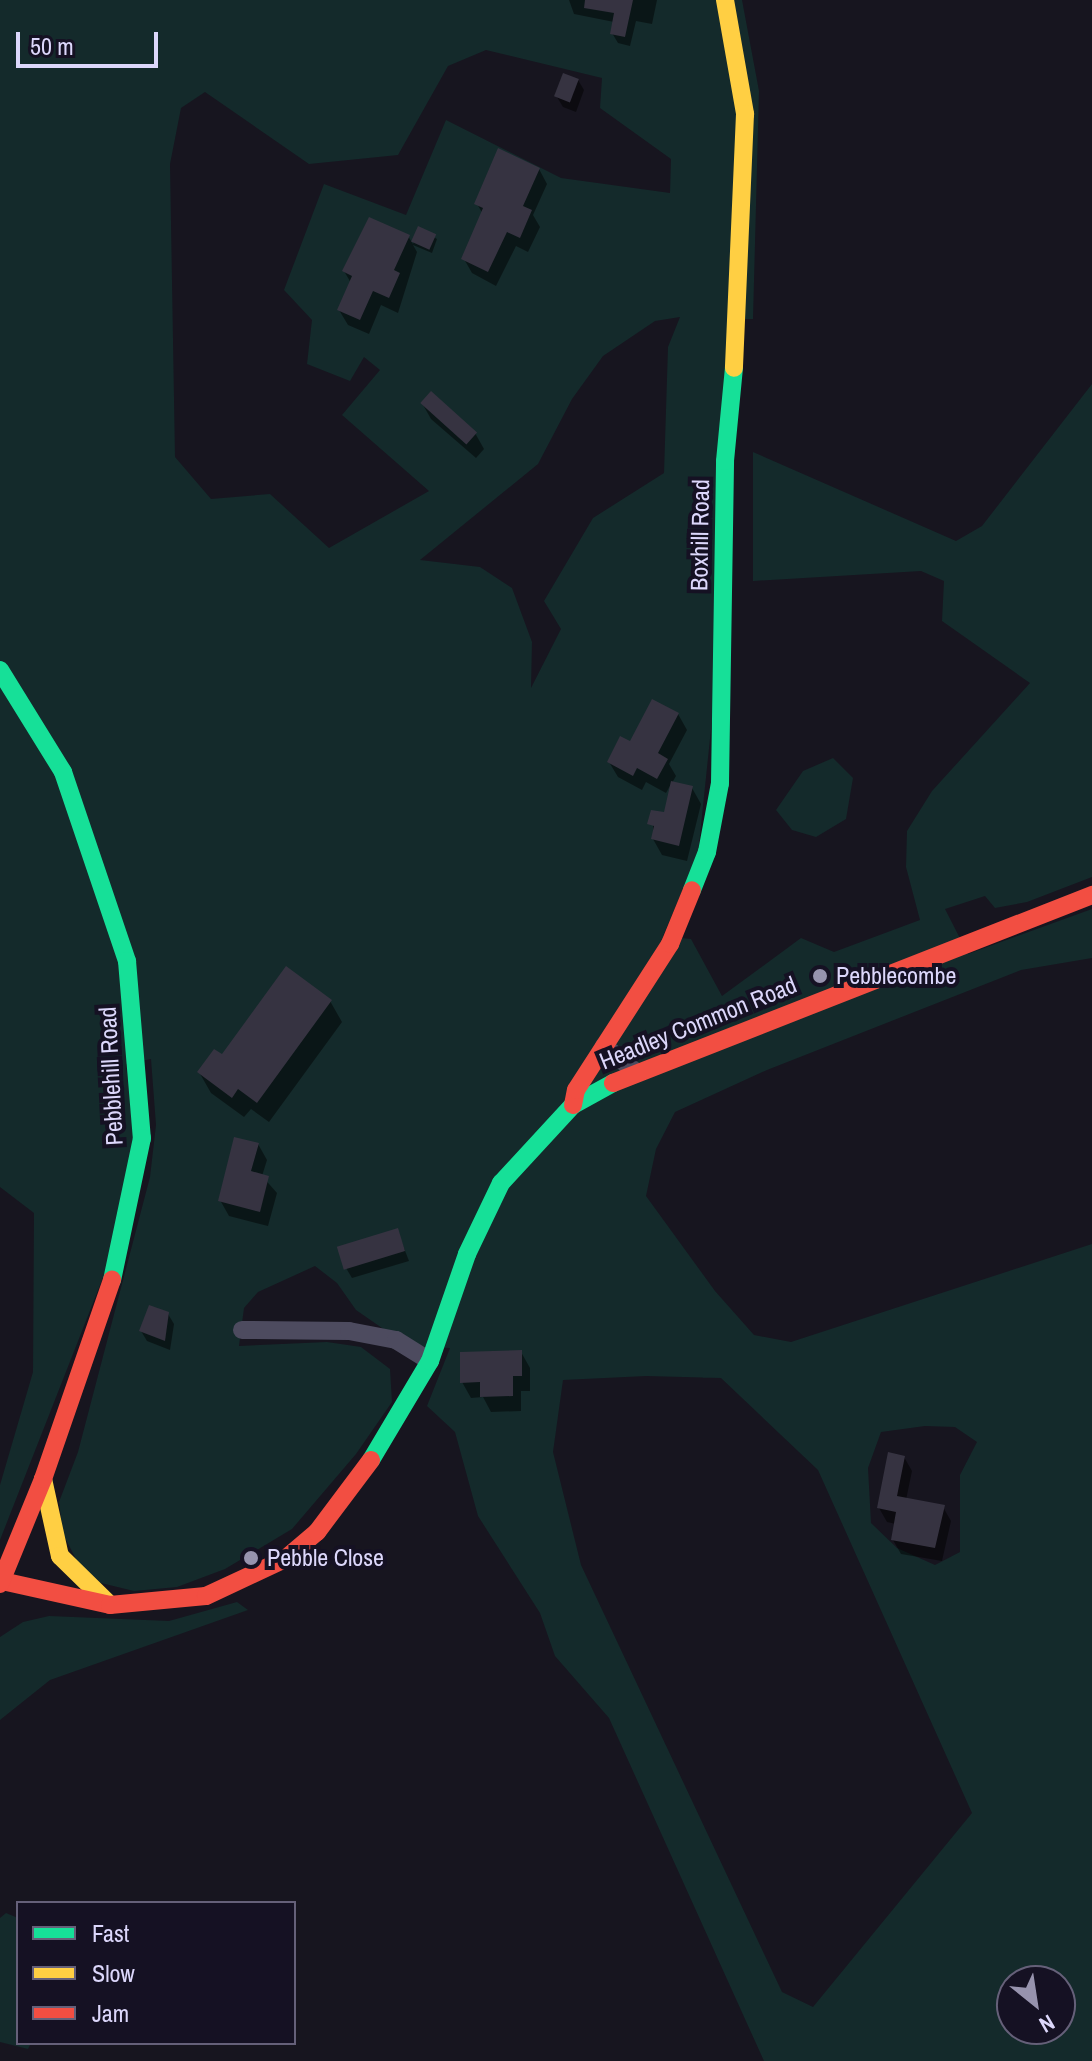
<!DOCTYPE html>
<html>
<head>
<meta charset="utf-8">
<style>
	body { margin:0 }
	#map { position:relative; width:1092px; height:2061px; overflow:hidden; background:#17151f; font-family:"Archivo Narrow",sans-serif }
	div>[style] { position:absolute }
	.green>* { inset:0; background:#142a2b }
	.shadow>* { inset:0; background:#0007 }
	.building>* { inset:0; background:#363341; transform-origin:0 0 }
	.street>* { height:18px; margin:-9px; padding:0 9px; transform-origin:9px; border-radius:9px; background:#4d4b5f }
	.fast>* { height:18px; margin:-9px; padding:0 9px; transform-origin:9px; border-radius:9px; background:#16e098 }
	.slow>* { height:18px; margin:-9px; padding:0 9px; transform-origin:9px; border-radius:9px; background:#ffcf43 }
	.jam>* { height:18px; margin:-9px; padding:0 9px; transform-origin:9px; border-radius:9px; background:#f24e42 }
	.dots>* { width:22px; height:22px; translate:-50% -50%; box-sizing:border-box; border:4px solid #151123; border-radius:50% }
	span { translate:-50% -50%; white-space:nowrap; text-align:center; line-height:1.15; -webkit-text-stroke:8px #151123; paint-order:stroke }
	.street-label { font-size:24px; color:#dcd7fb }
	.poi-label { font-size:24px; color:#dcd7fb }
	.left { translate:0 -50%; text-align:left }
	.legend { position:absolute; left:16px; top:1901px; width:280px; height:144px; box-sizing:border-box; background:#151123; border:2px solid #656079; margin:0; padding:10px 14px; list-style:none; font-size:24px; color:#dcd7fb }
	.legend li { display:flex; align-items:center; gap:16px; height:40px }
	.legend b { width:40px; border:2px solid #656079 }
	.north { position:absolute; left:996px; top:1965px; width:80px; height:80px; box-sizing:border-box; background:#151123; border:2px solid #656079; border-radius:50%; rotate:150deg; font-size:22px; font-weight:700; line-height:32px; text-align:center; color:#dcd7fb }
	.north::after { content:''; display:block; margin:auto; width:28px; height:36px; background:#9793ae; clip-path:polygon(50% 0,100% 100%,50% 72%,0 100%) }
	.scale { position:absolute; left:16px; top:32px; width:142px; height:36px; box-sizing:border-box; border:4px solid #dcd7fb; border-top:0; padding-left:10px; font-size:24px; line-height:28px; white-space:nowrap; color:#dcd7fb; -webkit-text-stroke:6px #151123; paint-order:stroke }
</style>
</head>
<body>
<div id="map">
	<div class="green">
		<i style="clip-path:polygon(evenodd,0 0,742px 0,759px 91px,753px 319px,733px 319px,713px 710px,698px 854px,663px 936px,691px 939px,722px 996px,801px 938px,834px 952px,920px 920px,906px 867px,907px 831px,932px 791px,1030px 683px,942px 621px,944px 581px,921px 571px,753px 581px,753px 452px,956px 541px,982px 526px,1092px 384px,1092px 877px,1027px 902px,995px 908px,985px 896px,945px 909px,968px 954px,1092px 909px,1092px 958px,1021px 970px,767px 1070px,675px 1112px,656px 1149px,646px 1196px,715px 1291px,754px 1335px,791px 1342px,1092px 1244px,1092px 2061px,764px 2061px,609px 1718px,555px 1656px,540px 1613px,478px 1516px,455px 1432px,427px 1406px,450px 1348px,408px 1346px,356px 1310px,337px 1283px,315px 1266px,258px 1292px,244px 1308px,239px 1346px,327px 1342px,361px 1347px,390px 1369px,392px 1402px,356px 1454px,292px 1529px,225px 1569px,177px 1587px,134px 1591px,101px 1583px,77px 1561px,63px 1534px,59px 1502px,78px 1452px,150px 1177px,156px 1125px,151px 1059px,126px 1064px,134px 1141px,111px 1257px,0 1540px,0 1485px,33px 1372px,34px 1213px,0 1187px,0 0,486px 50px,602px 78px,600px 108px,671px 159px,670px 193px,561px 178px,446px 120px,406px 215px,324px 184px,284px 290px,312px 320px,307px 364px,350px 381px,364px 357px,380px 370px,342px 415px,429px 491px,329px 548px,270px 494px,211px 499px,175px 457px,170px 164px,181px 108px,205px 92px,309px 164px,398px 155px,448px 66px,486px 50px,0 0,680px 317px,668px 347px,664px 473px,593px 518px,544px 601px,561px 629px,531px 688px,532px 642px,512px 588px,480px 567px,420px 560px,538px 464px,572px 399px,603px 356px,655px 321px,680px 317px,0 0,646px 1376px,721px 1378px,818px 1470px,972px 1813px,813px 2007px,782px 1992px,581px 1565px,553px 1452px,563px 1380px,646px 1376px,0 0,925px 1426px,955px 1427px,977px 1442px,960px 1475px,960px 1552px,935px 1565px,897px 1548px,871px 1523px,868px 1468px,881px 1432px,925px 1426px,0 0,1012px 1981px,1060px 1981px,1060px 2029px,1012px 2029px,1012px 1981px)"></i>
		<i style="clip-path:polygon(833px 758px,853px 778px,846px 819px,816px 837px,792px 830px,776px 810px,803px 771px)"></i>
		<i style="clip-path:polygon(237px 1602px,248px 1610px,50px 1680px,0 1720px,0 1637px,23px 1622px,49px 1616px,169px 1621px)"></i>
		<i style="clip-path:polygon(6px 1913px,18px 1918px,18px 2043px,31px 2043px,28px 2049px,0 2042px,0 1918px)"></i>
	</div>
	<div class="shadow">
		<i style="clip-path:polygon(569px 0,657px 0,652px 24px,636px 21px,630px 46px,618px 43px,612px 33px,614px 22px,574px 14px)"></i>
		<i style="clip-path:polygon(578px 80px,584px 90px,576px 112px,563px 107px,557px 97px)"></i>
		<i style="clip-path:polygon(539px 169px,547px 184px,533px 215px,540px 227px,528px 252px,516px 246px,496px 286px,472px 273px,464px 259px,483px 214px,477px 204px)"></i>
		<i style="clip-path:polygon(419px 228px,437px 239px,432px 253px,413px 245px,417px 252px,398px 313px,381px 305px,369px 334px,348px 325px,339px 310px,351px 283px,344px 271px,408px 236px,413px 244px)"></i>
		<i style="clip-path:polygon(422px 403px,475px 433px,484px 449px,476px 458px,431px 419px)"></i>
		<i style="clip-path:polygon(678px 714px,687px 730px,669px 764px,676px 776px,672px 783px,692px 788px,701px 804px,687px 861px,662px 855px,653px 839px,653px 812px,665px 815px,671px 784px,666px 793px,646px 782px,642px 790px,618px 777px,609px 762px)"></i>
		<i style="clip-path:polygon(330px 1001px,342px 1022px,269px 1122px,251px 1109px,244px 1117px,211px 1093px,199px 1072px)"></i>
		<i style="clip-path:polygon(258px 1144px,267px 1160px,262px 1176px,277px 1193px,268px 1226px,229px 1216px,220px 1200px)"></i>
		<i style="clip-path:polygon(397px 1230px,409px 1261px,352px 1278px,346px 1268px)"></i>
		<i style="clip-path:polygon(168px 1314px,174px 1324px,170px 1350px,147px 1341px,141px 1331px)"></i>
		<i style="clip-path:polygon(521px 1352px,530px 1368px,530px 1391px,521px 1391px,521px 1411px,491px 1412px,483px 1397px,471px 1398px,462px 1382px)"></i>
		<i style="clip-path:polygon(904px 1457px,912px 1471px,906px 1500px,943px 1507px,951px 1521px,942px 1561px,901px 1554px,893px 1540px,896px 1524px,887px 1522px,879px 1508px)"></i>
	</div>
	<div class="building">
		<i style="clip-path:polygon(585px 0,633px 0,625px 37px,610px 34px,614px 13px,584px 8px)"></i>
		<i style="left:563px;top:73px;width:17px;height:25px;rotate:21deg"></i>
		<i style="clip-path:polygon(498px 148px,540px 168px,523px 206px,532px 210px,520px 238px,507px 232px,488px 272px,461px 259px,483px 208px,474px 204px)"></i>
		<i style="clip-path:polygon(369px 217px,410px 235px,394px 270px,400px 273px,389px 298px,373px 291px,360px 320px,337px 310px,352px 276px,342px 271px)"></i>
		<i style="left:418px;top:226px;width:20px;height:17px;rotate:24deg"></i>
		<i style="left:431px;top:391px;width:62px;height:16px;rotate:42deg"></i>
		<i style="clip-path:polygon(652px 699px,679px 713px,658px 753px,668px 759px,657px 779px,637px 768px,633px 776px,607px 762px,620px 736px,630px 741px)"></i>
		<i style="clip-path:polygon(671px 781px,693px 786px,679px 846px,651px 839px,654px 826px,647px 824px,651px 810px,664px 812px)"></i>
		<i style="clip-path:polygon(286px 966px,332px 1000px,257px 1103px,238px 1089px,232px 1098px,197px 1072px,214px 1049px,222px 1054px)"></i>
		<i style="clip-path:polygon(234px 1137px,259px 1143px,251px 1171px,269px 1176px,260px 1212px,218px 1201px)"></i>
		<i style="left:398px;top:1228px;width:24px;height:64px;rotate:73deg"></i>
		<i style="clip-path:polygon(149px 1305px,169px 1312px,165px 1341px,139px 1331px)"></i>
		<i style="clip-path:polygon(522px 1350px,522px 1376px,513px 1376px,513px 1396px,480px 1397px,480px 1382px,460px 1383px,460px 1352px)"></i>
		<i style="clip-path:polygon(888px 1452px,905px 1456px,897px 1496px,945px 1505px,935px 1548px,891px 1540px,896px 1512px,877px 1508px)"></i>
	</div>
	<div class="street">
		<i style="left:604px;top:1046px;width:40px;rotate:39deg"></i>
		<i style="left:242px;top:1330px;width:107px;rotate:0.5deg"></i>
		<i style="left:349px;top:1331px;width:48px;rotate:10.8deg"></i>
		<i style="left:396px;top:1340px;width:40px;rotate:32deg"></i>
	</div>
	<div class="fast">
		<i style="left:0;top:670px;width:120px;rotate:58.3deg"></i>
		<i style="left:63px;top:772px;width:200px;rotate:71.3deg"></i>
		<i style="left:127px;top:961px;width:178px;rotate:85.2deg"></i>
		<i style="left:142px;top:1138px;width:145px;rotate:101.9deg"></i>
		<i style="left:692px;top:890px;width:41px;rotate:-68.5deg"></i>
		<i style="left:707px;top:852px;width:70px;rotate:-79.3deg"></i>
		<i style="left:720px;top:783px;width:322px;rotate:-89.1deg"></i>
		<i style="left:725px;top:461px;width:93px;rotate:-84.5deg"></i>
		<i style="left:371px;top:1460px;width:115px;rotate:-59.2deg"></i>
		<i style="left:430px;top:1361px;width:113px;rotate:-70.9deg"></i>
		<i style="left:467px;top:1254px;width:79px;rotate:-64.4deg"></i>
		<i style="left:501px;top:1183px;width:106px;rotate:-47.3deg"></i>
		<i style="left:573px;top:1105px;width:46px;rotate:-28.8deg"></i>
	</div>
	<div class="slow">
		<i style="left:725px;top:0;width:116px;rotate:80deg"></i>
		<i style="left:745px;top:114px;width:254px;rotate:92.5deg"></i>
		<i style="left:43px;top:1479px;width:79px;rotate:77.6deg"></i>
		<i style="left:60px;top:1556px;width:69px;rotate:44.4deg"></i>
	</div>
	<div class="jam">
		<i style="left:613px;top:1083px;width:515px;rotate:-21.43deg"></i>
		<i style="left:573px;top:1105px;width:15px;rotate:-79deg"></i>
		<i style="left:576px;top:1090px;width:174px;rotate:-57.2deg"></i>
		<i style="left:670px;top:944px;width:58px;rotate:-67.8deg"></i>
		<i style="left:2px;top:1581px;width:111px;rotate:12.5deg"></i>
		<i style="left:110px;top:1605px;width:96px;rotate:-5.4deg"></i>
		<i style="left:206px;top:1596px;width:87px;rotate:-25.1deg"></i>
		<i style="left:285px;top:1559px;width:42px;rotate:-40.2deg"></i>
		<i style="left:317px;top:1532px;width:90px;rotate:-53.1deg"></i>
		<i style="left:0;top:1584px;width:113px;rotate:-67.7deg"></i>
		<i style="left:43px;top:1479px;width:211px;rotate:-70.9deg"></i>
	</div>
	<div class="dots">
		<i style="left:820px;top:976px;background:#9793ae"></i>
		<i style="left:251px;top:1558px;background:#9793ae"></i>
	</div>
	<div class="street-label">
		<span style="left:700px;top:535px;rotate:-89deg">Boxhill Road</span>
		<span style="left:698px;top:1023px;rotate:-22deg">Headley Common Road</span>
		<span style="left:111px;top:1076px;rotate:-93deg">Pebblehill Road</span>
	</div>
	<div class="poi-label">
		<span class="left" style="left:836px;top:976px">Pebblecombe</span>
		<span class="left" style="left:267px;top:1558px">Pebble Close</span>
	</div>
	<ul class="legend">
	<li><b style="height:10px;background:#16e098"></b>Fast</li>
	<li><b style="height:10px;background:#ffcf43"></b>Slow</li>
	<li><b style="height:10px;background:#f24e42"></b>Jam</li>
	</ul>
	<div class="north">N</div>
	<div class="scale">50 m</div>
</div>
</body>
</html>
